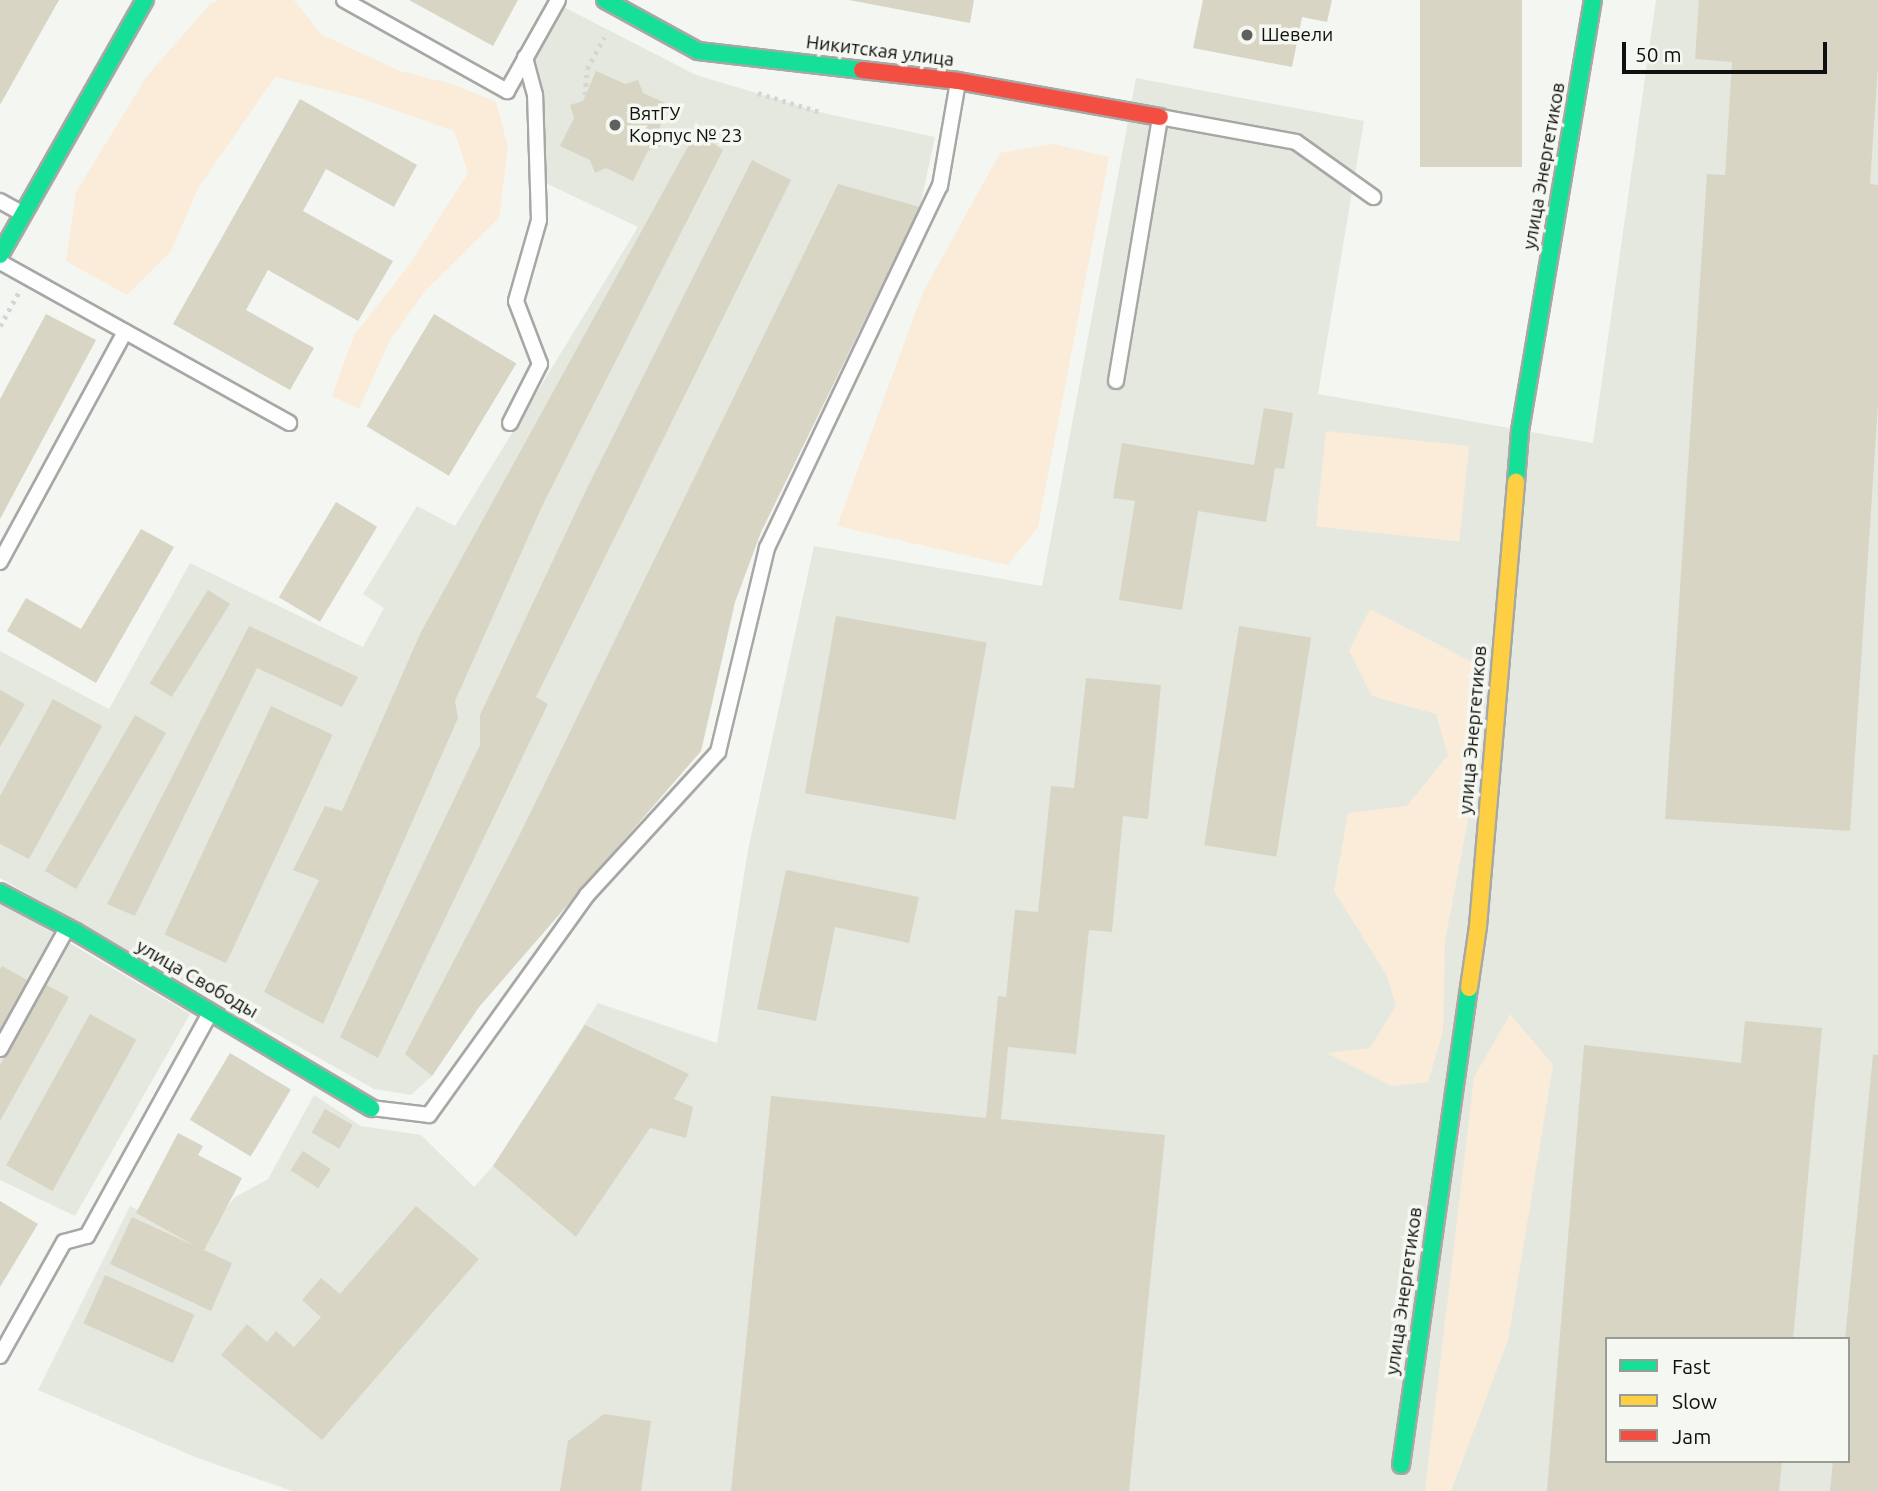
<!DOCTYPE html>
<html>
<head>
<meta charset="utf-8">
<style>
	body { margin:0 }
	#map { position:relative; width:1878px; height:1491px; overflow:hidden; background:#f4f6f2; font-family:Ubuntu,sans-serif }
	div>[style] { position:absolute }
	.built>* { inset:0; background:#e5e8df }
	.green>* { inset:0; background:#faecd9; transform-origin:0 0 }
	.building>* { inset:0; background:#d8d5c5; transform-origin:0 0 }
	.path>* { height:4.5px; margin-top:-2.25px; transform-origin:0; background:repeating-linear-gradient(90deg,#d5d5d3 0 3.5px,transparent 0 8.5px) }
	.roads { filter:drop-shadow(2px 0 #a7a8a6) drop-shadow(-2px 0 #a7a8a6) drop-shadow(0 2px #a7a8a6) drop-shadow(0 -2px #a7a8a6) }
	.lane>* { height:14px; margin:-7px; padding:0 7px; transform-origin:7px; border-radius:7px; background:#fdfefd }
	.fast>* { height:16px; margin:-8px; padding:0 8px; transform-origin:8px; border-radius:8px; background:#16e098 }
	.slow>* { height:16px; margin:-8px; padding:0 8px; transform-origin:8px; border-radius:8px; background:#ffcf43 }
	.jam>* { height:16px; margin:-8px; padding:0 8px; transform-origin:8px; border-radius:8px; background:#f24e42 }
	.dots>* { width:19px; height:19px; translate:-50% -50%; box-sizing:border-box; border:4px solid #f5f7f1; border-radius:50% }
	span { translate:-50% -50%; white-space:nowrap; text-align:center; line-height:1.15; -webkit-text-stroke:7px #f5f7f1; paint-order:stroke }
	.poi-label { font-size:19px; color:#10100e }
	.left { translate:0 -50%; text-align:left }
	.street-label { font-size:19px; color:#10100e }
	.legend { position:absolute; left:1605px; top:1337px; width:245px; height:126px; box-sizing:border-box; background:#f5f7f1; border:2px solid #999b96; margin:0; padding:9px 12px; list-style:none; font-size:21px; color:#10100e }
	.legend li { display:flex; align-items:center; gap:14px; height:35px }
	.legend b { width:35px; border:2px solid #999b96 }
	.scale { position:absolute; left:1622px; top:42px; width:205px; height:32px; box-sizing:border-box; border:4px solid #10100e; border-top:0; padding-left:9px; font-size:21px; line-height:24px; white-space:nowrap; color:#10100e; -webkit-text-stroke:5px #f5f7f1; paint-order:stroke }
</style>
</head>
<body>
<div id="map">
	<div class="built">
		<i style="clip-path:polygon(evenodd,1656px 0,1878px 0,1878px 1491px,292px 1491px,195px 1457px,38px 1390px,130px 1206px,201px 1239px,235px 1197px,268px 1179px,314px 1095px,361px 1126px,421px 1135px,474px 1187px,493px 1166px,598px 1003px,717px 1043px,748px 850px,814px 546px,1042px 586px,1136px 78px,1364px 121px,1318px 394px,1593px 443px,1656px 0,1607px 1339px,1848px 1339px,1848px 1461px,1607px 1461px,1607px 1339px)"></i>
		<i style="clip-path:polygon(556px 3px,696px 75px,823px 113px,935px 137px,920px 207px,761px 532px,735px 602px,701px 751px,479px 1007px,432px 1076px,411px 1095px,374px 1089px,0 878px,0 651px,109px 709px,190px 563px,363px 647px,384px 608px,363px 594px,417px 506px,455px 526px,638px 227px,537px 179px,535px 95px,512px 83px)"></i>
		<i style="clip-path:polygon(0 902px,190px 1014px,75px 1216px,0 1180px)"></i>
	</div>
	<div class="green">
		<i style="clip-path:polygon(219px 0,294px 0,322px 35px,400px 71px,452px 84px,496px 102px,508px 147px,499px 218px,425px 291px,390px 340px,359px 409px,332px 396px,354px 335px,410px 264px,468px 173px,454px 131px,360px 98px,275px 77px,198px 188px,171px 251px,127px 295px,66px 261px,76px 192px,147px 76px,210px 4px)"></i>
		<i style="clip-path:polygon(1053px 144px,1109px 157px,1038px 527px,1008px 565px,837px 526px,923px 292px,1000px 153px)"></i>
		<i style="left:1326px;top:431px;width:144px;height:96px;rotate:6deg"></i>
		<i style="clip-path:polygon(1370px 609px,1472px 662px,1479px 762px,1445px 941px,1443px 1031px,1428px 1082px,1391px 1086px,1327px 1053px,1370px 1048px,1396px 1006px,1387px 976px,1334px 891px,1348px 813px,1407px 806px,1448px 755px,1436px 714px,1372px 696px,1349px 651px)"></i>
		<i style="clip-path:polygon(1510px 1014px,1553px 1065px,1508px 1340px,1451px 1491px,1425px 1491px,1474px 1077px)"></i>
	</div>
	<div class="building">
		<i style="clip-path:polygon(0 0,59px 0,0 105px)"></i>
		<i style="clip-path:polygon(409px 0,518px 0,493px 46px)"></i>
		<i style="clip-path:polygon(849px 0,974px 0,970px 23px)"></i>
		<i style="clip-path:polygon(1203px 0,1332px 0,1327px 22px,1302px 17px,1292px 67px,1193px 48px)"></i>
		<i style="left:1420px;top:0;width:102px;height:167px"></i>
		<i style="clip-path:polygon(1699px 0,1878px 0,1878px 66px,1870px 184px,1878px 185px,1878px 403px,1850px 831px,1665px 819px,1707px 174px,1725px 175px,1732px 62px,1695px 59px)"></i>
		<i style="clip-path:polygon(596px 71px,625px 84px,638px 80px,643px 93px,670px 105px,657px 133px,662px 146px,648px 151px,633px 181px,606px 168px,595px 173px,590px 160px,560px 146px,574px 118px,570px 105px,583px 101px)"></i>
		<i style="clip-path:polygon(300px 99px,417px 165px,394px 207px,326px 169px,303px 211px,393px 261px,358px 321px,268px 270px,246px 310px,314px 348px,290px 390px,173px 324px)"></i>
		<i style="clip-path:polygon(696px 132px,723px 150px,544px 502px,455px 701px,458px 718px,323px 1024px,264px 992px,319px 880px,293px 870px,325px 806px,342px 811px,421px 632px)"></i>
		<i style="clip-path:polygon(752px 160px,791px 180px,536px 697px,548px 704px,378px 1058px,340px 1037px,480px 745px,480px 715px,588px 486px)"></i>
		<i style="clip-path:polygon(838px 184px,920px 207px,761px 532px,735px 602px,701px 751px,479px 1007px,432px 1076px,405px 1054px,520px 834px)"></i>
		<i style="clip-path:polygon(46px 314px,96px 340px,0 519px,0 399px)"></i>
		<i style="left:434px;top:314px;width:96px;height:131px;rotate:31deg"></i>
		<i style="clip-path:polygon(1264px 408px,1293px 413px,1284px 469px,1275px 468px,1266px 522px,1198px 511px,1182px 610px,1119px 600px,1135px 501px,1113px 498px,1122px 443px,1254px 465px)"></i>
		<i style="left:336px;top:502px;width:48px;height:111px;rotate:31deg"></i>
		<i style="clip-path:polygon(141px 529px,174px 547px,96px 683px,7px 631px,26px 598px,81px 629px)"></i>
		<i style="left:208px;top:590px;width:26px;height:110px;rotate:32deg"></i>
		<i style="left:836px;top:616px;width:153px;height:180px;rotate:10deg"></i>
		<i style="clip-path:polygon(249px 626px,358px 677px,342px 707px,257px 668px,135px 916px,107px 904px)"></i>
		<i style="left:1239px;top:626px;width:73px;height:222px;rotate:9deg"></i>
		<i style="clip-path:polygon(1086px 678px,1161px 685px,1148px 819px,1123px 816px,1112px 932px,1089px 930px,1076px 1054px,1008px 1047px,1001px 1119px,1165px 1135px,1129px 1491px,731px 1491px,771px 1096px,986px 1118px,998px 996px,1006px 997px,1015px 910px,1038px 912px,1051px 786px,1074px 788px)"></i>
		<i style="clip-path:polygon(0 690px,25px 704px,0 747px)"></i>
		<i style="clip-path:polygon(53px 699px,102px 726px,29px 859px,0 844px,0 796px)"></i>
		<i style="left:271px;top:706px;width:68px;height:252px;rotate:25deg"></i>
		<i style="left:135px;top:715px;width:36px;height:180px;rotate:30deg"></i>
		<i style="clip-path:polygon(786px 870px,919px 897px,909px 943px,835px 927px,816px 1021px,757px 1009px)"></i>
		<i style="clip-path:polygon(2px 966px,31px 982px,0 1038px,0 969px)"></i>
		<i style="clip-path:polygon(45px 984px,69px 997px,0 1121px,0 1065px)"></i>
		<i style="left:90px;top:1014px;width:53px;height:173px;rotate:29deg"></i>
		<i style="clip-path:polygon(1745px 1021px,1822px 1028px,1793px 1339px,1607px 1339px,1607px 1461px,1782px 1461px,1779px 1491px,1547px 1491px,1584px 1045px,1741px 1063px)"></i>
		<i style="clip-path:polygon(585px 1025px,689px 1074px,674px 1099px,693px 1107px,686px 1138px,650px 1128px,576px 1237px,493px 1166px)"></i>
		<i style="left:230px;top:1053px;width:71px;height:78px;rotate:31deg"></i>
		<i style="clip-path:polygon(1873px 1054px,1878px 1055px,1878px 1491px,1830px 1491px,1833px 1461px,1848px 1461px,1848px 1339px,1845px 1339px)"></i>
		<i style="left:325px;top:1109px;width:32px;height:27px;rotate:30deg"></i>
		<i style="clip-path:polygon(178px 1133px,203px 1146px,198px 1155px,242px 1178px,204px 1250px,232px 1263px,211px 1311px,110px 1264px,132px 1217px,197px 1247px,136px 1213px)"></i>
		<i style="left:303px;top:1151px;width:33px;height:23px;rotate:33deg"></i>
		<i style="clip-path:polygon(0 1201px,38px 1224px,0 1287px)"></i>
		<i style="clip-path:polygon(416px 1206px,479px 1259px,322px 1440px,221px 1355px,247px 1324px,267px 1342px,276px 1331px,294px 1347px,321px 1317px,302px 1300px,321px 1278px,340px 1294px)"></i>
		<i style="left:105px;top:1275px;width:98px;height:53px;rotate:24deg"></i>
		<i style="clip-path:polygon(604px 1414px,651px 1421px,641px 1491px,560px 1491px,568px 1441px)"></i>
	</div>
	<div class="path">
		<i style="left:758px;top:93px;width:68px;rotate:17.1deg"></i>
		<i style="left:585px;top:95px;width:26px;rotate:-86deg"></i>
		<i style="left:587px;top:69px;width:36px;rotate:-62deg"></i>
		<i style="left:0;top:326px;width:38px;rotate:-61deg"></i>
	</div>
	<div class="roads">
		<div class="lane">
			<i style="left:344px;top:0;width:187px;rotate:29.2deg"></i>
			<i style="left:507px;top:91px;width:104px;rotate:-60.7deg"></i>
			<i style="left:0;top:201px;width:25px;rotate:29deg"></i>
			<i style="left:0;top:262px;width:331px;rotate:29.1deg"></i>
			<i style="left:1116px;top:381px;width:268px;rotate:-80.5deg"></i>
			<i style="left:1160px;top:117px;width:138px;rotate:10.4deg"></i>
			<i style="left:1296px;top:142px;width:95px;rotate:35.5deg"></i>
			<i style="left:510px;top:423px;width:66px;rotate:-63deg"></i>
			<i style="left:540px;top:364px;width:67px;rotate:-110.9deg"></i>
			<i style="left:516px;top:301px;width:84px;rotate:-74.1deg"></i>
			<i style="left:539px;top:220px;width:125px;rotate:-91.8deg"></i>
			<i style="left:535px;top:95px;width:39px;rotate:-105deg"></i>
			<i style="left:0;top:562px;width:262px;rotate:-61.5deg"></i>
			<i style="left:0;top:1049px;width:138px;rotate:-61deg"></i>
			<i style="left:371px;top:1108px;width:58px;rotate:6.9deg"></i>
			<i style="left:429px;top:1115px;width:271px;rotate:-54.3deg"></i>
			<i style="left:587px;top:895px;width:194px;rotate:-47.5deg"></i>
			<i style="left:718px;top:752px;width:210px;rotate:-76.5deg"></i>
			<i style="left:767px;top:548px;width:401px;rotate:-64.5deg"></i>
			<i style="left:940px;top:186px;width:106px;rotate:-80.2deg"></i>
			<i style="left:0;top:1356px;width:131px;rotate:-60.7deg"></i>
			<i style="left:64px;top:1242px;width:24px;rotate:-15deg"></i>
			<i style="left:87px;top:1236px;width:255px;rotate:-61.1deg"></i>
		</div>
		<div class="fast">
			<i style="left:605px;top:0;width:106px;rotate:28.7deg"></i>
			<i style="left:698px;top:51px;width:165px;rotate:6.6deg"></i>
			<i style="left:0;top:255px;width:293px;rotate:-60.4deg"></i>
			<i style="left:1516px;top:482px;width:51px;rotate:-85.5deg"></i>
			<i style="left:1520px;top:431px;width:437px;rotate:-80.4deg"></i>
			<i style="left:0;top:892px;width:86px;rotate:27.8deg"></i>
			<i style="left:76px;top:932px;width:344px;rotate:30.8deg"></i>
			<i style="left:1401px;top:1465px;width:482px;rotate:-81.9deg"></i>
		</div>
		<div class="slow">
			<i style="left:1469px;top:988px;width:63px;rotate:-81.7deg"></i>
			<i style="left:1478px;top:926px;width:446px;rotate:-85.1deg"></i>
		</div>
		<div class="jam">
			<i style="left:862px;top:70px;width:97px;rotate:6.5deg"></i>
			<i style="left:958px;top:81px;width:205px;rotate:10.1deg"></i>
		</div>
	</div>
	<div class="dots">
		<i style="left:1247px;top:35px;background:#60605e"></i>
		<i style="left:615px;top:125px;background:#60605e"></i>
	</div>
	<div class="poi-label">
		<span class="left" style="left:1261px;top:35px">Шевели</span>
		<span class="left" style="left:629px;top:125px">ВятГУ<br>Корпус № 23</span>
	</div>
	<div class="street-label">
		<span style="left:880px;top:51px;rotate:7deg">Никитская улица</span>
		<span style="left:1544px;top:166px;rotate:-80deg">улица Энергетиков</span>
		<span style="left:1473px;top:730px;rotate:-85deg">улица Энергетиков</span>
		<span style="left:197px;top:979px;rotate:30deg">улица Свободы</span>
		<span style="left:1404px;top:1291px;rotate:-82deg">улица Энергетиков</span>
	</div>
	<ul class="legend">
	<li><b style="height:9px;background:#16e098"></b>Fast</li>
	<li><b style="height:9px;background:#ffcf43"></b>Slow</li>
	<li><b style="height:9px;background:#f24e42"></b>Jam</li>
	</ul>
	<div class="scale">50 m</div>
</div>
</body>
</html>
